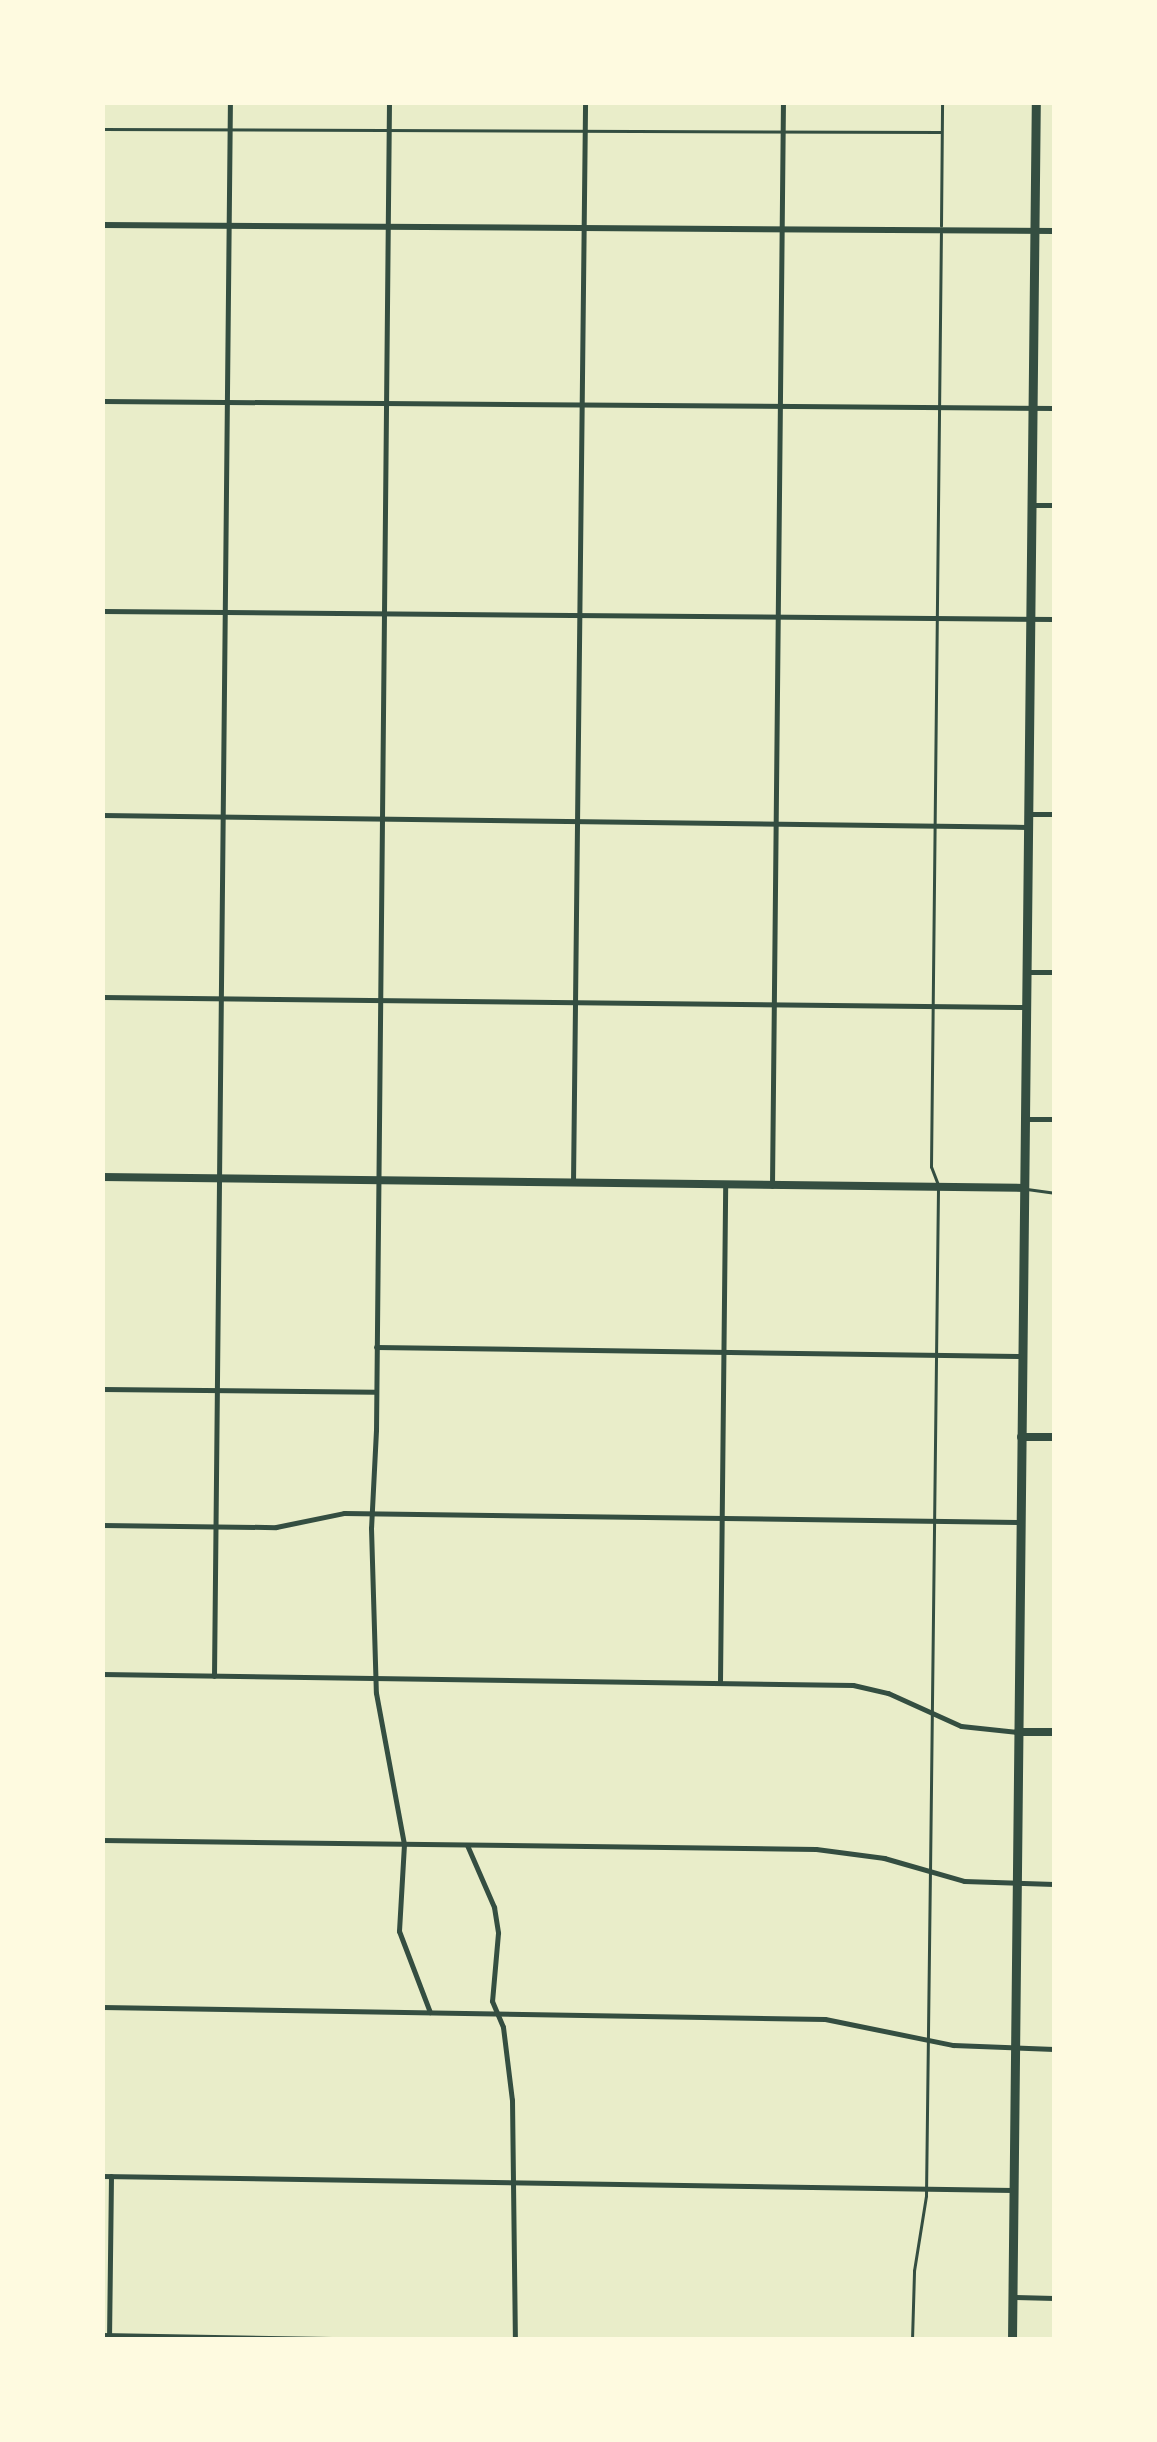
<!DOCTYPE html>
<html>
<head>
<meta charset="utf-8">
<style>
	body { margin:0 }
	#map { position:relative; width:1157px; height:2442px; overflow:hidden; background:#e9edc9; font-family:Jost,sans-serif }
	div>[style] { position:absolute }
	.service>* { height:2.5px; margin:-1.25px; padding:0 1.25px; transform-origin:1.25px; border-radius:1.25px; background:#344e41 }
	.minor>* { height:5px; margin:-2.5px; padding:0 2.5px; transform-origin:2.5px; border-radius:2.5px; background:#344e41 }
	.tertiary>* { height:6px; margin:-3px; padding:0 3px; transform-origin:3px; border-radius:3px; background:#344e41 }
	.secondary>* { height:8px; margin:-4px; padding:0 4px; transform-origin:4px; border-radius:4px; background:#344e41 }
	.primary>* { height:9px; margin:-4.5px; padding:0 4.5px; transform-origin:4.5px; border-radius:4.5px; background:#344e41 }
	span { translate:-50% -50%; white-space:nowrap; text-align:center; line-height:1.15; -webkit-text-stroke:8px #fefae0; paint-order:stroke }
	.frame { position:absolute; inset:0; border:105px solid #fefae0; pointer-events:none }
</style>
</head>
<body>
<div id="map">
	<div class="service">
		<i style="left:102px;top:129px;width:838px;rotate:0.21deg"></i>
		<i style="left:941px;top:226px;width:124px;rotate:-89.5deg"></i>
		<i style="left:1027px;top:1189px;width:27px;rotate:8deg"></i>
		<i style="left:912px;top:2340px;width:69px;rotate:-88.3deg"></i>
		<i style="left:914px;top:2271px;width:76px;rotate:-80.9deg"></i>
		<i style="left:926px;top:2196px;width:323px;rotate:-89.3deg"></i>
		<i style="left:930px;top:1873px;width:688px;rotate:-89.33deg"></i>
		<i style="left:938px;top:1185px;width:19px;rotate:-111deg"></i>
		<i style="left:931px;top:1167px;width:933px;rotate:-89.39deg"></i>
	</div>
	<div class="minor">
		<i style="left:389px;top:102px;width:1328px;rotate:90.56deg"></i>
		<i style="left:376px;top:1430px;width:98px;rotate:92.9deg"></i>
		<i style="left:371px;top:1528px;width:165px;rotate:88.3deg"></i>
		<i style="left:376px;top:1693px;width:154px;rotate:79.5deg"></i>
		<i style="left:404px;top:1844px;width:87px;rotate:93.3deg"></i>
		<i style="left:399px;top:1931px;width:87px;rotate:69.1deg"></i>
		<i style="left:102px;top:401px;width:952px;rotate:0.42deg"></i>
		<i style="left:1033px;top:505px;width:21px"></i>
		<i style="left:102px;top:611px;width:952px;rotate:0.48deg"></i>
		<i style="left:1028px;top:814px;width:26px"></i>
		<i style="left:102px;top:815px;width:925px;rotate:0.74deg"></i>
		<i style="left:1028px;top:972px;width:26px"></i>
		<i style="left:102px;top:997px;width:924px;rotate:0.62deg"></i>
		<i style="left:1025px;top:1119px;width:29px"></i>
		<i style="left:573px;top:1183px;width:1081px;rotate:-89.36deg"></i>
		<i style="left:772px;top:1186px;width:1084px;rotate:-89.42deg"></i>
		<i style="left:376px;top:1347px;width:646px;rotate:0.8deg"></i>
		<i style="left:102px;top:1389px;width:273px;rotate:0.6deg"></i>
		<i style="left:102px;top:1525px;width:174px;rotate:0.7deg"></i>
		<i style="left:276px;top:1527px;width:69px;rotate:-11.6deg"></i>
		<i style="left:344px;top:1513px;width:676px;rotate:0.76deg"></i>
		<i style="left:102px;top:1674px;width:751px;rotate:0.84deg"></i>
		<i style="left:853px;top:1685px;width:36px;rotate:13deg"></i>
		<i style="left:888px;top:1693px;width:80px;rotate:24.3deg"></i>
		<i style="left:961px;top:1726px;width:57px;rotate:6deg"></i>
		<i style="left:214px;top:1676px;width:1574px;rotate:-89.42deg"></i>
		<i style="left:720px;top:1682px;width:497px;rotate:-89.4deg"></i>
		<i style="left:102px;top:1840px;width:714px;rotate:0.72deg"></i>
		<i style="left:816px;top:1849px;width:69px;rotate:7.5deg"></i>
		<i style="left:884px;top:1858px;width:83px;rotate:16deg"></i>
		<i style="left:964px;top:1881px;width:90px;rotate:1.9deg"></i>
		<i style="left:467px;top:1845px;width:68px;rotate:66.5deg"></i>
		<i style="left:494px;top:1907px;width:26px;rotate:81deg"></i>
		<i style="left:498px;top:1933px;width:68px;rotate:95deg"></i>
		<i style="left:492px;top:2001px;width:28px;rotate:67deg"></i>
		<i style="left:503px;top:2027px;width:74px;rotate:83deg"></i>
		<i style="left:512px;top:2100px;width:240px;rotate:89.3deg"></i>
		<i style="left:102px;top:2007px;width:723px;rotate:0.95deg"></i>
		<i style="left:825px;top:2019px;width:131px;rotate:11.5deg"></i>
		<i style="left:953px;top:2045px;width:101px;rotate:2.3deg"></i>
		<i style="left:102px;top:2176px;width:911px;rotate:0.88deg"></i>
		<i style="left:1013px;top:2297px;width:41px;rotate:1.4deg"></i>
		<i style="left:102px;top:2335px;width:292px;rotate:1deg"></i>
		<i style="left:109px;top:2340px;width:164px;rotate:-89.3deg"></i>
	</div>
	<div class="tertiary">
		<i style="left:102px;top:225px;width:952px;rotate:0.36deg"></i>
	</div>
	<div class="secondary">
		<i style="left:102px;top:1177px;width:923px;rotate:0.68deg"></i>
		<i style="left:1021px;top:1437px;width:33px"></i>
		<i style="left:1018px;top:1732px;width:36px"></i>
	</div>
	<div class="primary">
		<i style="left:1012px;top:2340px;width:2238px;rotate:-89.39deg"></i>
	</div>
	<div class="frame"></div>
</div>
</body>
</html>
